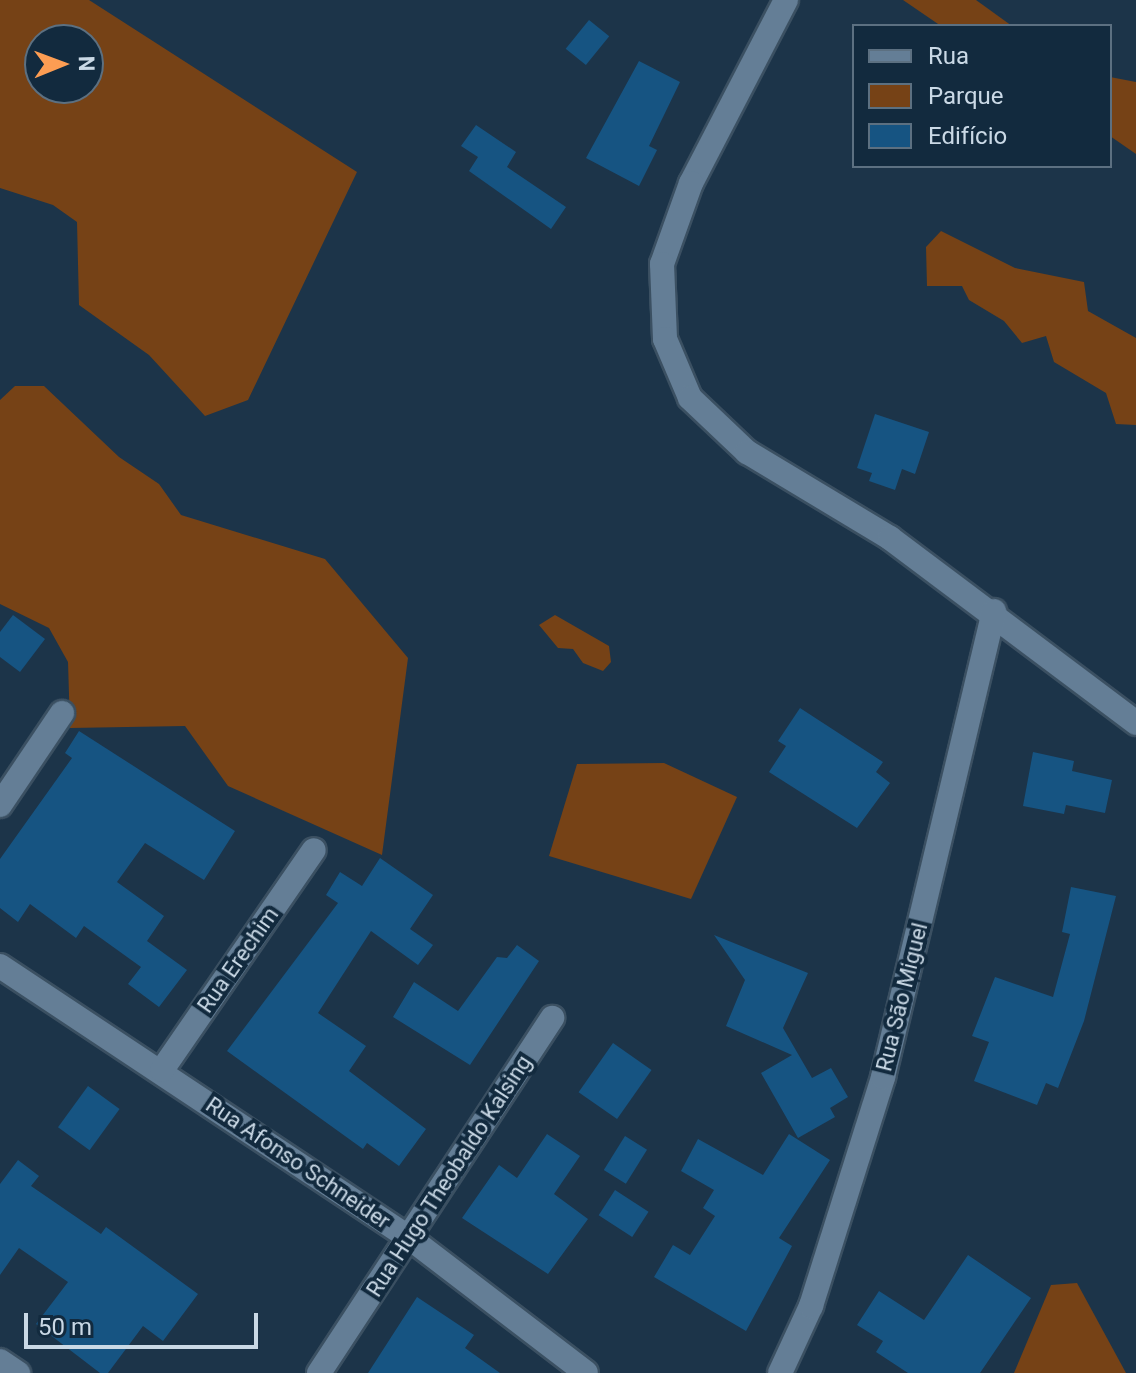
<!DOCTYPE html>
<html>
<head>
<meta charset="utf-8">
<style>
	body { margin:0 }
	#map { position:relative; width:1136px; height:1373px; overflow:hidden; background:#1c3449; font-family:Roboto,sans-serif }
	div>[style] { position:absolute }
	.green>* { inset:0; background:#764216 }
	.building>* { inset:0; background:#165482; transform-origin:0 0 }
	.roads { filter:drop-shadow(2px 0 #3b5062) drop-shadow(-2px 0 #3b5062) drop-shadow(0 2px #3b5062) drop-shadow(0 -2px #3b5062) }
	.street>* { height:24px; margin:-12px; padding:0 12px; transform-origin:12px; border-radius:12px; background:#647e96 }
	span { translate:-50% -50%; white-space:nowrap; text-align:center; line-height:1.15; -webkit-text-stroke:8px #122a3e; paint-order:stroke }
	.street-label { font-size:22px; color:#cad9e6 }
	.legend { position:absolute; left:852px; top:24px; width:260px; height:144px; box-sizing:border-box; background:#122a3e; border:2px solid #5c7081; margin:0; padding:10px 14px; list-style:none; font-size:24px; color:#cad9e6 }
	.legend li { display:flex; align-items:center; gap:16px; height:40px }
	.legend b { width:40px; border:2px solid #5c7081 }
	.north { position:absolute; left:24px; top:24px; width:80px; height:80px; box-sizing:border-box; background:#122a3e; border:2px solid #5c7081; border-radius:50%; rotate:89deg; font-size:22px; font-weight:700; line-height:32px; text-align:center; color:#cad9e6 }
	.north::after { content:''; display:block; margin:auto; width:28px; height:36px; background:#fc9d53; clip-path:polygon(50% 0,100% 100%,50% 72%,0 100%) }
	.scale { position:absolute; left:24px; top:1313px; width:234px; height:36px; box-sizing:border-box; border:4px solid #cad9e6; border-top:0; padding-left:10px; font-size:24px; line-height:28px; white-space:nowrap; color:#cad9e6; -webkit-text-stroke:6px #122a3e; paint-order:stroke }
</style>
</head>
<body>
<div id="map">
	<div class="green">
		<i style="clip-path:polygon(evenodd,0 0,89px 0,357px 172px,248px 400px,205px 416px,149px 355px,79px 305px,77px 222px,53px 205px,0 188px,0 0,40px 40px,88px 40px,88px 88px,40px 88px,40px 40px)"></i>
		<i style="clip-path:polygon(903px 0,976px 0,1012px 26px,941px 26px)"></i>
		<i style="clip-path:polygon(1110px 77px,1136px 82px,1136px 154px,1110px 136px)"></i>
		<i style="clip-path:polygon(941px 231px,1015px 268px,1084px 282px,1088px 311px,1136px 338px,1136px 425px,1116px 424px,1106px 393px,1054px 362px,1046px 336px,1022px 343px,1004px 321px,969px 300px,962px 286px,927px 286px,926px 247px)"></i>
		<i style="clip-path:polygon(15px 386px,44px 386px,119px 457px,159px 484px,181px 515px,325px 559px,408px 658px,382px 855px,228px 786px,185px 726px,70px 728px,68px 662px,49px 628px,0 604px,0 400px)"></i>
		<i style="clip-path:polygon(555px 615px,609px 646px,611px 662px,603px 671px,583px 663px,573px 649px,558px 648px,539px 625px)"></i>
		<i style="clip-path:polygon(664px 763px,737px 797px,691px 899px,549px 856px,577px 764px)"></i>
		<i style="clip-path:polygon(1077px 1283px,1126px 1373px,1014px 1373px,1051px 1285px)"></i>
	</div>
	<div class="building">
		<i style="left:589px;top:20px;width:26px;height:37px;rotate:39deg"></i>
		<i style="clip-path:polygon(639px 61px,680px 82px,649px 146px,657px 150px,639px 186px,586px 158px)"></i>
		<i style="clip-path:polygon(476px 125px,516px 152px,507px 167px,566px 207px,551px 229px,469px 171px,478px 157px,461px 146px)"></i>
		<i style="clip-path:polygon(875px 414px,929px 432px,915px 474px,902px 469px,895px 490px,869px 481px,872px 473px,857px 468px)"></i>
		<i style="clip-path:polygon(13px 615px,45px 639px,20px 672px,0 657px,0 632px)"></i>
		<i style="clip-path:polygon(800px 708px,883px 762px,876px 772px,890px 783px,857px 828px,769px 772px,786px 746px,778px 741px)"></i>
		<i style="clip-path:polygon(79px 731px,235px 831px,204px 880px,145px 843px,117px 882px,164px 916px,147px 941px,187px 970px,159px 1007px,128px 984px,141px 967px,84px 926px,76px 938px,30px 904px,18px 922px,0 908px,0 859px,72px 758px,65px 753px)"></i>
		<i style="clip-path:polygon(1033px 752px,1074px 761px,1072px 771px,1112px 780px,1105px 813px,1066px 805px,1064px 814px,1023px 806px)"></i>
		<i style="clip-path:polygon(380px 858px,433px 895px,410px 929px,433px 945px,418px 965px,371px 931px,318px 1013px,366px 1046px,349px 1071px,426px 1129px,399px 1166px,367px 1143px,363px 1149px,227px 1051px,338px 903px,326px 895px,340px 872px,362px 886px)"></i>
		<i style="clip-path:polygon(1071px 887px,1116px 896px,1084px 1021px,1058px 1088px,1046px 1083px,1037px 1105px,974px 1081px,989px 1042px,972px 1036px,995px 977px,1053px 997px,1070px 934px,1062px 932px)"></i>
		<i style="clip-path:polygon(714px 935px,808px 973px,783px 1028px,812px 1078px,831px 1068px,848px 1097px,830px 1108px,835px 1117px,798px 1138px,761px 1073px,792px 1055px,726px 1026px,745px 980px)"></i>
		<i style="clip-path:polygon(517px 945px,539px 961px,470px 1065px,393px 1017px,414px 982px,458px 1011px,497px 957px,507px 958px)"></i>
		<i style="left:613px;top:1043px;width:47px;height:60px;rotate:35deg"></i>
		<i style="left:88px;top:1086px;width:39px;height:51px;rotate:36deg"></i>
		<i style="clip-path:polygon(547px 1134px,580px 1156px,554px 1194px,588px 1219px,548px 1274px,462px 1218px,499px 1165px,517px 1178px)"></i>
		<i style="clip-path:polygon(789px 1134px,830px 1160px,779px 1238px,792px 1246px,746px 1331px,654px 1277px,673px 1245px,690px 1255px,715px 1216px,703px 1208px,714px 1190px,681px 1171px,698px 1139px,763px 1175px)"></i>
		<i style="left:625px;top:1136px;width:26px;height:40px;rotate:32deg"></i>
		<i style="clip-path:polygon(18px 1160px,39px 1176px,31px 1186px,101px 1234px,106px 1227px,198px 1294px,163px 1341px,143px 1326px,108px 1373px,100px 1373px,36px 1324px,68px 1282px,19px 1248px,0 1275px,0 1184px)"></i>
		<i style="left:615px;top:1190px;width:40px;height:30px;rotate:33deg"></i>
		<i style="clip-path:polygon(968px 1255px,1031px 1298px,980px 1373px,908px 1373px,876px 1352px,883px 1341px,857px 1325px,879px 1291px,924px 1320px)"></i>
		<i style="clip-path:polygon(417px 1297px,474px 1335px,465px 1348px,500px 1373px,368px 1373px)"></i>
	</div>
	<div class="roads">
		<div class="street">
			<i style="left:786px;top:0;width:206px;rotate:117.4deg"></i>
			<i style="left:691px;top:183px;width:86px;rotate:109.7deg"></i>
			<i style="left:662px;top:264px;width:75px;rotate:87.7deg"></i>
			<i style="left:665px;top:339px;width:64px;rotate:67deg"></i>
			<i style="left:690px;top:398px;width:79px;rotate:43.5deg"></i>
			<i style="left:747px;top:452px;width:167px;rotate:31deg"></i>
			<i style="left:890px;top:538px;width:308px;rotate:36.9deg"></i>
			<i style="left:0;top:805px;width:111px;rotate:-56deg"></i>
			<i style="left:0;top:966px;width:493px;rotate:33.6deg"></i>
			<i style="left:411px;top:1239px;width:220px;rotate:37.4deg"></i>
			<i style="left:162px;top:1070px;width:267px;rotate:-55.4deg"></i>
			<i style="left:0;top:1361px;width:22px;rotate:34deg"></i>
			<i style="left:319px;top:1373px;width:425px;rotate:-56.7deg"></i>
			<i style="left:780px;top:1373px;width:74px;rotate:-65.2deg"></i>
			<i style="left:811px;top:1306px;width:240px;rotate:-72.5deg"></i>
			<i style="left:883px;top:1077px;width:479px;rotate:-76.6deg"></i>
		</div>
	</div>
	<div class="street-label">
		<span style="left:238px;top:960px;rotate:-55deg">Rua Erechim</span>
		<span style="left:902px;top:997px;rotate:-76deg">Rua São Miguel</span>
		<span style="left:298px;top:1163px;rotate:34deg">Rua Afonso Schneider</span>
		<span style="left:449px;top:1176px;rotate:-57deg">Rua Hugo Theobaldo Kalsing</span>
	</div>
	<ul class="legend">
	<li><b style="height:10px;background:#647e96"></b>Rua</li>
	<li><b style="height:22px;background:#764216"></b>Parque</li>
	<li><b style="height:22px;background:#165482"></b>Edifício</li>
	</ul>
	<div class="north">N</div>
	<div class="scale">50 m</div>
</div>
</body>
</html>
